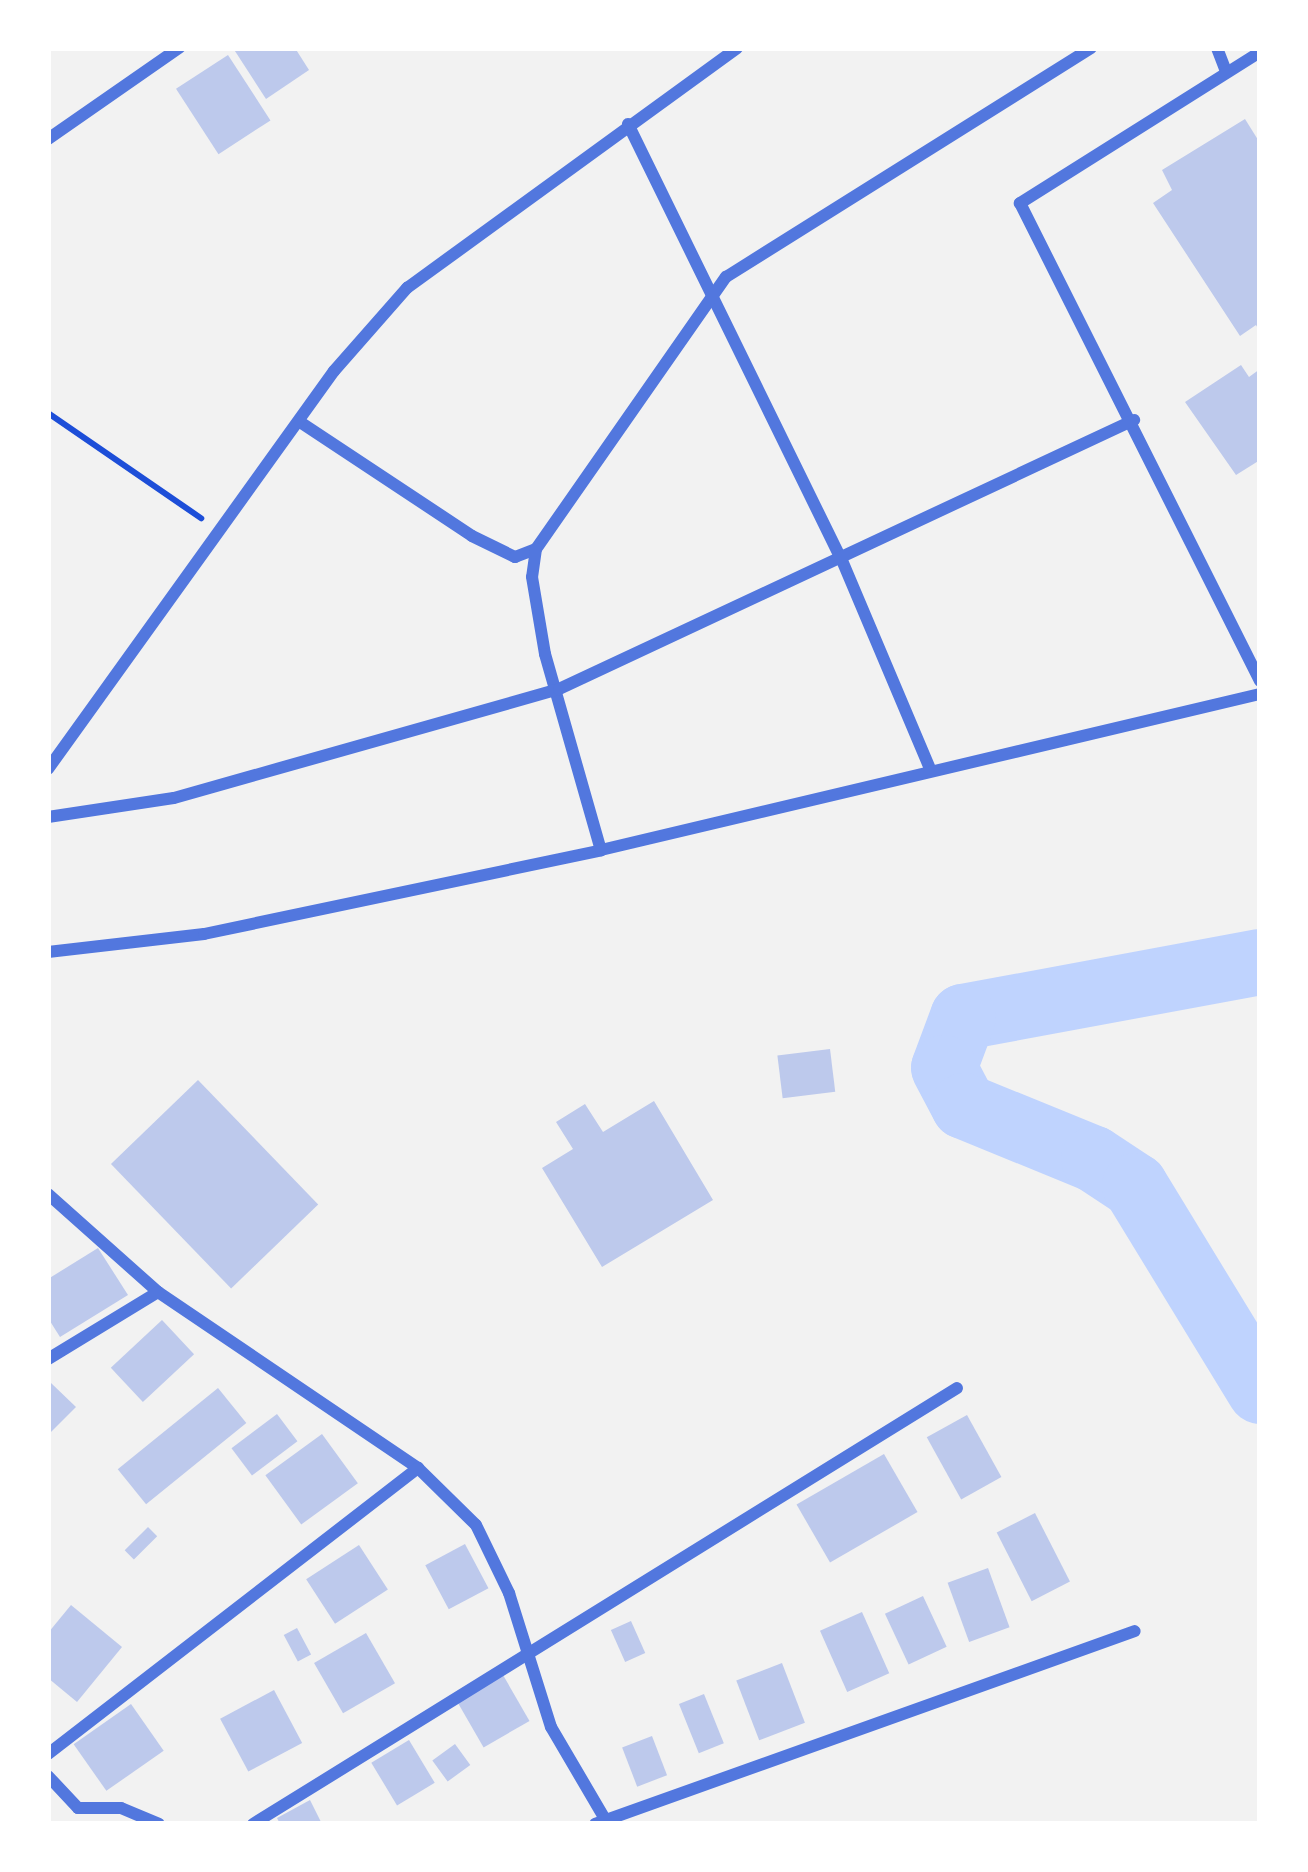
<!DOCTYPE html>
<html>
<head>
<meta charset="utf-8">
<style>
	body { margin:0 }
	#map { position:relative; width:1308px; height:1872px; overflow:hidden; background:#f2f2f2; font-family:Mulish,sans-serif }
	div>[style] { position:absolute }
	.river>* { height:66px; margin:-33px; padding:0 33px; transform-origin:33px; border-radius:33px; background:#bfd3fe }
	.building>* { inset:0; background:#bdc9ec; transform-origin:0 0 }
	.path>* { height:6px; margin:-3px; padding:0 3px; transform-origin:3px; border-radius:3px; background:#1d4ed8 }
	.minor>* { height:12px; margin:-6px; padding:0 6px; transform-origin:6px; border-radius:6px; background:#5277de }
	span { translate:-50% -50%; white-space:nowrap; text-align:center; line-height:1.15; -webkit-text-stroke:10px #fff; paint-order:stroke }
	.frame { position:absolute; inset:0; border:51px solid #fff; pointer-events:none }
</style>
</head>
<body>
<div id="map">
	<div class="river">
		<i style="left:1260px;top:962px;width:302px;rotate:169.5deg"></i>
		<i style="left:963px;top:1017px;width:54px;rotate:110.4deg"></i>
		<i style="left:944px;top:1068px;width:43px;rotate:62.2deg"></i>
		<i style="left:964px;top:1106px;width:140px;rotate:22.2deg"></i>
		<i style="left:1094px;top:1159px;width:49px;rotate:33.4deg"></i>
		<i style="left:1135px;top:1186px;width:240px;rotate:58.6deg"></i>
	</div>
	<div class="building">
		<i style="clip-path:polygon(233px 48px,295px 48px,309px 70px,266px 99px)"></i>
		<i style="left:228px;top:55px;width:78px;height:62px;rotate:57deg"></i>
		<i style="clip-path:polygon(1245px 119px,1260px 143px,1260px 332px,1256px 325px,1240px 336px,1153px 203px,1172px 190px,1162px 170px)"></i>
		<i style="clip-path:polygon(1241px 365px,1249px 377px,1260px 369px,1260px 460px,1236px 475px,1185px 402px)"></i>
		<i style="left:830px;top:1049px;width:43px;height:53px;rotate:83deg"></i>
		<i style="left:198px;top:1080px;width:173px;height:121px;rotate:46deg"></i>
		<i style="clip-path:polygon(654px 1101px,713px 1200px,602px 1267px,542px 1168px,573px 1149px,556px 1122px,585px 1104px,603px 1132px)"></i>
		<i style="clip-path:polygon(98px 1248px,128px 1295px,60px 1337px,48px 1318px,48px 1279px)"></i>
		<i style="left:162px;top:1320px;width:47px;height:70px;rotate:47deg"></i>
		<i style="clip-path:polygon(51px 1383px,76px 1407px,48px 1435px,48px 1386px)"></i>
		<i style="left:218px;top:1388px;width:45px;height:129px;rotate:51deg"></i>
		<i style="left:277px;top:1414px;width:34px;height:57px;rotate:53deg"></i>
		<i style="left:967px;top:1415px;width:71px;height:46px;rotate:61deg"></i>
		<i style="left:322px;top:1434px;width:61px;height:70px;rotate:54deg"></i>
		<i style="left:884px;top:1454px;width:67px;height:101px;rotate:60deg"></i>
		<i style="left:1035px;top:1513px;width:77px;height:43px;rotate:63deg"></i>
		<i style="left:148px;top:1527px;width:13px;height:33px;rotate:45deg"></i>
		<i style="left:465px;top:1544px;width:50px;height:45px;rotate:62deg"></i>
		<i style="left:359px;top:1545px;width:53px;height:63px;rotate:57deg"></i>
		<i style="left:988px;top:1568px;width:63px;height:43px;rotate:70deg"></i>
		<i style="left:923px;top:1596px;width:56px;height:42px;rotate:65deg"></i>
		<i style="clip-path:polygon(71px 1605px,122px 1647px,77px 1702px,48px 1678px,48px 1633px)"></i>
		<i style="left:862px;top:1612px;width:67px;height:46px;rotate:66deg"></i>
		<i style="left:631px;top:1621px;width:35px;height:22px;rotate:66deg"></i>
		<i style="left:297px;top:1628px;width:30px;height:15px;rotate:62deg"></i>
		<i style="left:366px;top:1633px;width:58px;height:60px;rotate:60deg"></i>
		<i style="left:782px;top:1663px;width:64px;height:49px;rotate:69deg"></i>
		<i style="left:503px;top:1675px;width:53px;height:53px;rotate:60deg"></i>
		<i style="left:274px;top:1690px;width:60px;height:61px;rotate:62deg"></i>
		<i style="left:704px;top:1694px;width:53px;height:27px;rotate:68deg"></i>
		<i style="left:131px;top:1704px;width:57px;height:70px;rotate:55deg"></i>
		<i style="left:652px;top:1736px;width:42px;height:32px;rotate:69deg"></i>
		<i style="left:409px;top:1740px;width:50px;height:44px;rotate:59deg"></i>
		<i style="left:455px;top:1744px;width:26px;height:28px;rotate:54deg"></i>
		<i style="clip-path:polygon(310px 1800px,322px 1824px,280px 1824px,277px 1818px)"></i>
	</div>
	<div class="path">
		<i style="left:48px;top:413px;width:186px;rotate:34.5deg"></i>
	</div>
	<div class="minor">
		<i style="left:1217px;top:48px;width:26px;rotate:69deg"></i>
		<i style="left:1260px;top:52px;width:284px;rotate:147.8deg"></i>
		<i style="left:1020px;top:203px;width:535px;rotate:63.34deg"></i>
		<i style="left:628px;top:124px;width:483px;rotate:63.9deg"></i>
		<i style="left:841px;top:558px;width:231px;rotate:67.1deg"></i>
		<i style="left:48px;top:139px;width:160px;rotate:-34.8deg"></i>
		<i style="left:300px;top:422px;width:206px;rotate:33.5deg"></i>
		<i style="left:472px;top:536px;width:48px;rotate:26deg"></i>
		<i style="left:515px;top:557px;width:22px;rotate:-21deg"></i>
		<i style="left:536px;top:549px;width:332px;rotate:-55.1deg"></i>
		<i style="left:726px;top:277px;width:431px;rotate:-32.1deg"></i>
		<i style="left:536px;top:549px;width:28px;rotate:98deg"></i>
		<i style="left:532px;top:577px;width:78px;rotate:80.4deg"></i>
		<i style="left:545px;top:654px;width:204px;rotate:74.1deg"></i>
		<i style="left:48px;top:769px;width:490px;rotate:-54.3deg"></i>
		<i style="left:334px;top:371px;width:111px;rotate:-48.7deg"></i>
		<i style="left:407px;top:288px;width:408px;rotate:-36deg"></i>
		<i style="left:48px;top:817px;width:127px;rotate:-8.6deg"></i>
		<i style="left:174px;top:798px;width:400px;rotate:-15.8deg"></i>
		<i style="left:559px;top:689px;width:635px;rotate:-25.07deg"></i>
		<i style="left:48px;top:952px;width:157px;rotate:-6.6deg"></i>
		<i style="left:204px;top:934px;width:406px;rotate:-11.9deg"></i>
		<i style="left:601px;top:850px;width:677px;rotate:-13.32deg"></i>
		<i style="left:48px;top:1194px;width:147px;rotate:41.7deg"></i>
		<i style="left:158px;top:1292px;width:314px;rotate:34.1deg"></i>
		<i style="left:418px;top:1468px;width:81px;rotate:44.5deg"></i>
		<i style="left:476px;top:1525px;width:76px;rotate:64.1deg"></i>
		<i style="left:509px;top:1593px;width:140px;rotate:72.6deg"></i>
		<i style="left:551px;top:1727px;width:113px;rotate:59.6deg"></i>
		<i style="left:48px;top:1359px;width:129px;rotate:-31.3deg"></i>
		<i style="left:48px;top:1754px;width:468px;rotate:-37.7deg"></i>
		<i style="left:48px;top:1776px;width:44px;rotate:46.8deg"></i>
		<i style="left:78px;top:1808px;width:43px"></i>
		<i style="left:121px;top:1808px;width:41px;rotate:22.8deg"></i>
		<i style="left:253px;top:1824px;width:828px;rotate:-31.77deg"></i>
		<i style="left:595px;top:1824px;width:573px;rotate:-19.67deg"></i>
	</div>
	<div class="frame"></div>
</div>
</body>
</html>
